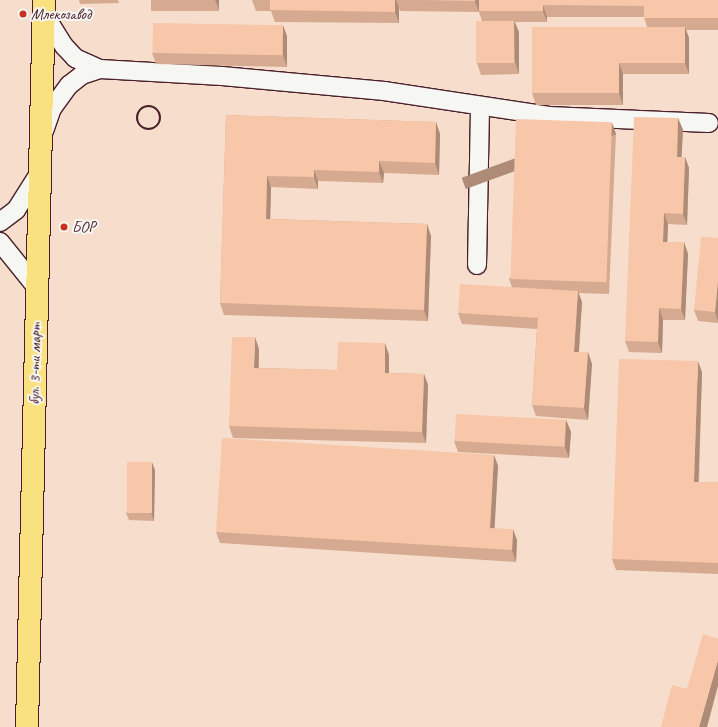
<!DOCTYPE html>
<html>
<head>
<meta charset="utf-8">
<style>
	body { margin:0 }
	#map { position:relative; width:718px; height:727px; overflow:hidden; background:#f7e8dc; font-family:Caveat,sans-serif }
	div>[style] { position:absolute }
	.built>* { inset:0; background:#f7decc; transform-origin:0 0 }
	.path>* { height:2.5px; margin-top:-1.25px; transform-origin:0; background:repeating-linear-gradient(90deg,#4a1f2b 0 1px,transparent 0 4px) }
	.path>.ring { margin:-1.25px; padding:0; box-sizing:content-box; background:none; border:2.5px solid #4a1f2b; border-radius:50% }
	.roads { filter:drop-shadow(1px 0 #4a1f2b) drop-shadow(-1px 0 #4a1f2b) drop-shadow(0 1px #4a1f2b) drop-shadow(0 -1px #4a1f2b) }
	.minor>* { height:18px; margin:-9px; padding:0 9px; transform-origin:9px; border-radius:9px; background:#f6f6f2 }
	.major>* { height:22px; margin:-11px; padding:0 11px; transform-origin:11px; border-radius:11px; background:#fae180 }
	.wall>* { inset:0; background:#d5aa90; transform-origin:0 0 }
	.shaded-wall>* { inset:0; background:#ae8b76; transform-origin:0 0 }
	.building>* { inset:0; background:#f8c6a8; transform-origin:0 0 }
	.dots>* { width:11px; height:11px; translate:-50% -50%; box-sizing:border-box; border:2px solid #f6f6f2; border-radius:50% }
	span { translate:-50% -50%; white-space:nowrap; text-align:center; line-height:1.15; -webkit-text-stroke:4px #f6f6f2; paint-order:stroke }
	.poi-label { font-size:16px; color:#4a1f2b }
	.left { translate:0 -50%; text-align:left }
	.street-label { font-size:16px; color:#4a1f2b }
</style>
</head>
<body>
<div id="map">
	<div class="built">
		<i style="left:0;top:0;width:718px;height:727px"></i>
	</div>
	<div class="path">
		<i class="ring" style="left:137px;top:106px;width:21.5px;height:21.5px"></i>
	</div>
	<div class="roads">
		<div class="minor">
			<i style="left:44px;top:14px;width:38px;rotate:58deg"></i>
			<i style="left:64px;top:46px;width:16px;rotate:47deg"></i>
			<i style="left:75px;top:58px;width:27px;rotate:24deg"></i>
			<i style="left:100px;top:69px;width:19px;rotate:162deg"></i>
			<i style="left:82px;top:75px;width:16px;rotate:142deg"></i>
			<i style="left:69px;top:85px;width:29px;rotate:126deg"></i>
			<i style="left:52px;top:108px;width:24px;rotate:109deg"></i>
			<i style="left:100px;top:69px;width:122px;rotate:3.3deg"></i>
			<i style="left:222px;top:76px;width:163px;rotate:5.3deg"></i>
			<i style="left:384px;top:91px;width:167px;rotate:8.6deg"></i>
			<i style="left:549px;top:116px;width:160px;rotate:2.5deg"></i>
			<i style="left:0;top:222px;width:20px;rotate:-37deg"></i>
			<i style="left:16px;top:210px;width:45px;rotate:-57.7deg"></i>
			<i style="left:0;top:242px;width:59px;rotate:51.2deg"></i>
			<i style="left:477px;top:265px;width:157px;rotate:-88.9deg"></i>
		</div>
		<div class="major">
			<i style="left:27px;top:727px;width:727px;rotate:-88.66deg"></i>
		</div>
	</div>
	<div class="wall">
		<i style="clip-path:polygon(79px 0,118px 0,119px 3px,80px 4px)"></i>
		<i style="left:151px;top:0;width:68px;height:11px"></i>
		<i style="clip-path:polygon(252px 0,718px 0,718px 30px,686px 30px,689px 38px,689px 74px,623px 74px,623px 105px,536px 105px,532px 93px,647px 27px,644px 17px,547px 17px,547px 22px,515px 22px,519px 32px,519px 74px,481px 75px,477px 63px,482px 21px,479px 12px,400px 11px,399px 8px,399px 23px,275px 22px,271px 11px,256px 11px)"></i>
		<i style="clip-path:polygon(287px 36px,287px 67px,156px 64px,152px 53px)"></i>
		<i style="clip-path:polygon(226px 115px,436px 122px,440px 134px,439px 175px,384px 173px,383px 183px,318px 181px,318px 189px,271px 187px,270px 219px,427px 224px,431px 236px,428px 321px,224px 315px,220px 303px)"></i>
		<i style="clip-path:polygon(678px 118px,683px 130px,681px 157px,685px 157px,689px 168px,687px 225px,668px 224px,667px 242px,684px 242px,688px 254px,685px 320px,663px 320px,662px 353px,629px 352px,625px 341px)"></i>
		<i style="clip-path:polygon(612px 123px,616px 134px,609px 294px,578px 293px,582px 302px,579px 352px,588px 352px,592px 364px,588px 420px,536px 416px,532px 405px,537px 329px,462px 324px,458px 313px,512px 287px,509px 279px)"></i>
		<i style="clip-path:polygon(718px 238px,718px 323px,698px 321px,694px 310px)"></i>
		<i style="clip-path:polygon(259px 349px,259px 368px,337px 370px,389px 355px,389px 373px,424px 374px,428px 385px,426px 443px,233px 438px,229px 426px)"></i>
		<i style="clip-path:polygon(702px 372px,699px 482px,718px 482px,718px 574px,616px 570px,612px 559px)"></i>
		<i style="clip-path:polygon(566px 420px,571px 432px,569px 458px,458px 452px,454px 441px)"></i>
		<i style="clip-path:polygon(494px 455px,498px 466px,494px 528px,517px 540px,516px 562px,220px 543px,216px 532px)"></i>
		<i style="clip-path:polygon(155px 470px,154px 521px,129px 520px,126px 513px)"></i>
	</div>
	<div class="shaded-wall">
		<i style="clip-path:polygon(215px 0,219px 0,219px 10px)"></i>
		<i style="clip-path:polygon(395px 0,396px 0,399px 8px,399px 23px,395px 12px)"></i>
		<i style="clip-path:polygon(475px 0,480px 0,479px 12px,475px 1px)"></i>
		<i style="clip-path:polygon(543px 5px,547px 17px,547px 22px,543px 11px)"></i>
		<i style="clip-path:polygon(514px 21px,519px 32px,519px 74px,515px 62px)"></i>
		<i style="clip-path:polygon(283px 25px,287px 36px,287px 67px,283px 55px)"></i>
		<i style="clip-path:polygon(685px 27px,689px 38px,689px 74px,685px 63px)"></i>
		<i style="clip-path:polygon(619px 63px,623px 74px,623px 105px,619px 93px)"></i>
		<i style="clip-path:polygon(678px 118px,683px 130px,681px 168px,677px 157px)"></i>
		<i style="clip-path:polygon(436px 122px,440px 134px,439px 175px,435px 163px)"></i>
		<i style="left:612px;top:123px;width:12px;height:160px;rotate:70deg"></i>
		<i style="clip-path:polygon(685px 157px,689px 168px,687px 225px,683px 214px)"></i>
		<i style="clip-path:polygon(379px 161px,384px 173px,383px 183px,379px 172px)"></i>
		<i style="clip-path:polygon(314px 170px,318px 181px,318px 189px,314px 177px)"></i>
		<i style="clip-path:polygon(267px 176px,271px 187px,270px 230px,266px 219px)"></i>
		<i style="clip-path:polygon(664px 213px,668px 224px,667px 253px,663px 242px)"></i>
		<i style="clip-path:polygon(427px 224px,431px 236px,428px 321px,424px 310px)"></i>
		<i style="clip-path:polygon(684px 242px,688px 254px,685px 320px,681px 309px)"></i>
		<i style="clip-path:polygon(718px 281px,718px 321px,715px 312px)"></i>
		<i style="clip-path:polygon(578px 291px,582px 302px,578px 363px,574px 352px)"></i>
		<i style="clip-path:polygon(659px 308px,663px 320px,662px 353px,658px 342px)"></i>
		<i style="clip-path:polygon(255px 337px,259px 349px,258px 379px,254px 368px)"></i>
		<i style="clip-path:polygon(385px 343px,389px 355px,389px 384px,385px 373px)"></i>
		<i style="clip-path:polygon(588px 352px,592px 364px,588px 420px,584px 408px)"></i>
		<i style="clip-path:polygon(698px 361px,702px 372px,698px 493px,694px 482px)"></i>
		<i style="clip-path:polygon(424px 374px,428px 385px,426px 443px,422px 432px)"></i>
		<i style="clip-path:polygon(566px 420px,571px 432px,569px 458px,565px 447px)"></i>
		<i style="clip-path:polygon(494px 455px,498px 466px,494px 539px,490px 528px)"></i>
		<i style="clip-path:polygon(152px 462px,155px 470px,154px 521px,151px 513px)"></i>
		<i style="clip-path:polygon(513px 529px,517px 540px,516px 562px,512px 550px)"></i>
		<i style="clip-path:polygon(718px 660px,718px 686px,707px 727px,699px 727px)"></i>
	</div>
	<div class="building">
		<i style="clip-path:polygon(270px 0,395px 0,395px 12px,270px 10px)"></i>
		<i style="clip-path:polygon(422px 0,475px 0,475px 1px)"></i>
		<i style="clip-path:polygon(479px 0,718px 0,718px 18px,644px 18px,644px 6px,543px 5px,543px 11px,479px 11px)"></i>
		<i style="left:476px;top:21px;width:38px;height:42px"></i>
		<i style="left:153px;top:23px;width:130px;height:30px;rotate:1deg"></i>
		<i style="clip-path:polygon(532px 27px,685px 27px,685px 63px,619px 63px,619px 93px,532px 93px)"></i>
		<i style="clip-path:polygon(226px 115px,436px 122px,435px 163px,379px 161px,379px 172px,314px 170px,314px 177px,267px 176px,266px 219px,427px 224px,424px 310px,220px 303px)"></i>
		<i style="clip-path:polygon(634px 117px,678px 118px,677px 157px,685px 157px,683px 214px,664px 213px,663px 242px,684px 242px,681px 309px,659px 308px,658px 342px,625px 341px)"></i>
		<i style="left:516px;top:119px;width:96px;height:160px;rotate:2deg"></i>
		<i style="clip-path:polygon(701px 237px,718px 238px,718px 281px,715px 312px,694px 310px)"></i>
		<i style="clip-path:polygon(460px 284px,578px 291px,574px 352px,588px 352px,584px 408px,532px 405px,538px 318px,458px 313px)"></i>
		<i style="clip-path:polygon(232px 337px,255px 337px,254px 368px,337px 370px,338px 342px,385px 343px,385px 373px,424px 374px,422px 432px,229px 426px)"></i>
		<i style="clip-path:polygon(619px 359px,698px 361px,694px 482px,718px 482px,718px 563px,612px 559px)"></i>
		<i style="left:456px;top:414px;width:110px;height:27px;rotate:3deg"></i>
		<i style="clip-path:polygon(222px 438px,494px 455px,490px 528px,513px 529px,512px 550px,216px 532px)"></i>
		<i style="left:127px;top:462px;width:25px;height:51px"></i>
		<i style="clip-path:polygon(703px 634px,718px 639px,718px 660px,699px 727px,661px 727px,672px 685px,687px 689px)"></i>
	</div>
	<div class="dots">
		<i style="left:23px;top:14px;background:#c8321e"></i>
		<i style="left:64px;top:227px;background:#c8321e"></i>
	</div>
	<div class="poi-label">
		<span class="left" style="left:31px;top:14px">Млекозавод</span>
		<span class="left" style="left:72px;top:227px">БОР</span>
	</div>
	<div class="street-label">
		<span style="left:35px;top:364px;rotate:-89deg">бул. 3-ти март</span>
	</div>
</div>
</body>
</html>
